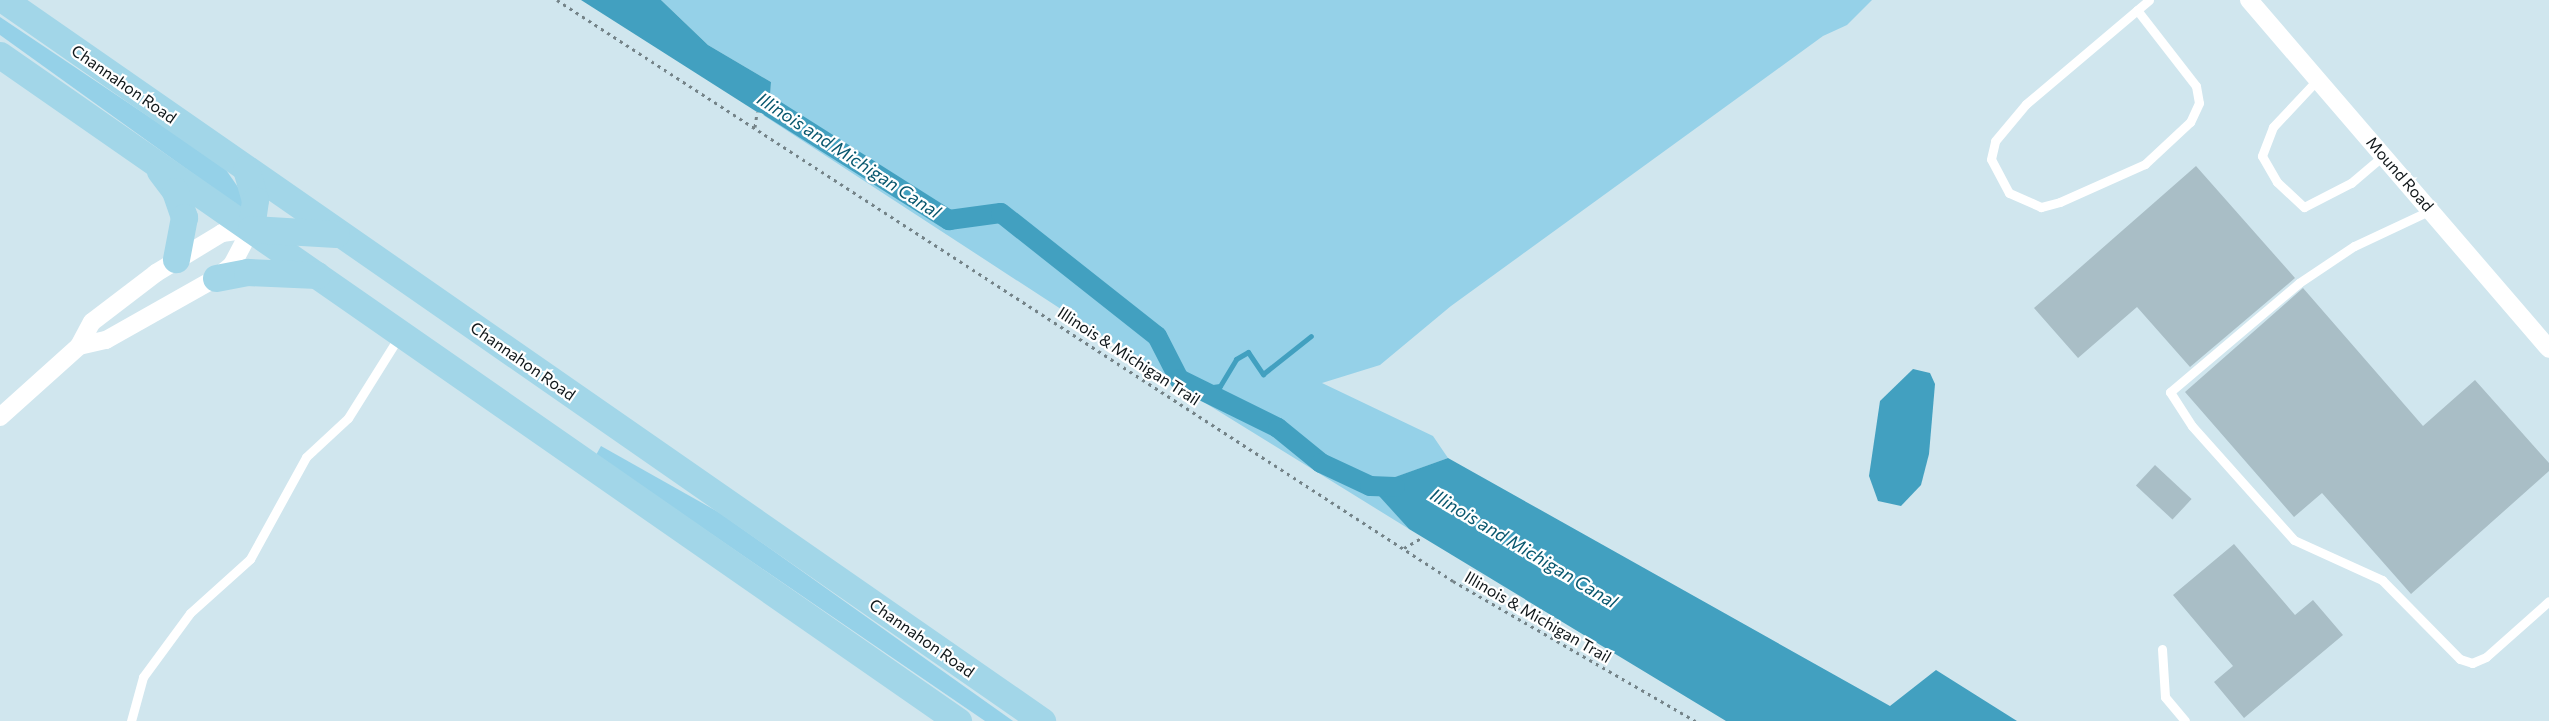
<!DOCTYPE html>
<html>
<head>
<meta charset="utf-8">
<style>
	body { margin:0 }
	#map { position:relative; width:2549px; height:721px; overflow:hidden; background:#d0e6ee; font-family:Commissioner,sans-serif }
	div>[style] { position:absolute }
	.green>* { inset:0; background:#95d1e8 }
	.water>* { inset:0; background:#42a0c0 }
	.stream>* { height:5px; margin:-2.5px; padding:0 2.5px; transform-origin:2.5px; border-radius:2.5px; background:#42a0c0 }
	.canal>* { height:20px; margin:-10px; padding:0 10px; transform-origin:10px; border-radius:10px; background:#42a0c0 }
	.building>* { inset:0; background:#a9bec6; transform-origin:0 0 }
	.path>* { height:3px; margin-top:-1.5px; transform-origin:0; background:repeating-linear-gradient(90deg,#748388 0 3px,transparent 0 7.5px) }
	.service>* { height:9px; margin:-4.5px; padding:0 4.5px; transform-origin:4.5px; border-radius:4.5px; background:#fff }
	.minor>* { height:18px; margin:-9px; padding:0 9px; transform-origin:9px; border-radius:9px; background:#fff }
	.primary>* { height:27px; margin:-13.5px; padding:0 13.5px; transform-origin:13.5px; border-radius:13.5px; background:#a2d6e8 }
	span { translate:-50% -50%; white-space:nowrap; text-align:center; line-height:1.15; -webkit-text-stroke:4.5px #fff; paint-order:stroke }
	.street-label { font-size:16px; color:#0f1619 }
	.water-label { font-size:18px; color:#08576e; font-style:italic }
</style>
</head>
<body>
<div id="map">
	<div class="green">
		<i style="clip-path:polygon(661px 0,1872px 0,1847px 25px,1823px 36px,1451px 306px,1380px 365px,1322px 383px,1433px 436px,1448px 458px,1371px 486px,1409px 529px,1202px 401px,763px 115px,790px 120px,770px 97px,771px 82px,708px 45px)"></i>
		<i style="clip-path:polygon(0 17px,224px 167px,240px 190px,245px 211px,0 35px)"></i>
		<i style="clip-path:polygon(601px 446px,720px 513px,1013px 721px,985px 721px,596px 455px)"></i>
	</div>
	<div class="water">
		<i style="clip-path:polygon(581px 0,661px 0,708px 45px,771px 82px,770px 97px,791px 121px,757px 112px)"></i>
		<i style="clip-path:polygon(1913px 369px,1930px 373px,1935px 384px,1929px 454px,1921px 485px,1901px 506px,1878px 501px,1869px 476px,1880px 401px)"></i>
		<i style="clip-path:polygon(1448px 458px,1890px 706px,1936px 670px,2017px 721px,1726px 721px,1409px 529px,1370px 486px)"></i>
	</div>
	<div class="stream">
		<i style="left:1199px;top:389px;width:21px;rotate:-8deg"></i>
		<i style="left:1220px;top:386px;width:31px;rotate:-59deg"></i>
		<i style="left:1236px;top:359px;width:14px;rotate:-30deg"></i>
		<i style="left:1248px;top:352px;width:27px;rotate:56deg"></i>
		<i style="left:1263px;top:374px;width:61px;rotate:-38.4deg"></i>
	</div>
	<div class="canal">
		<i style="left:770px;top:107px;width:212px;rotate:32.3deg"></i>
		<i style="left:949px;top:220px;width:52px;rotate:-7.7deg"></i>
		<i style="left:1001px;top:213px;width:199px;rotate:38.3deg"></i>
		<i style="left:1157px;top:336px;width:48px;rotate:62.9deg"></i>
		<i style="left:1179px;top:379px;width:110px;rotate:26.3deg"></i>
		<i style="left:1278px;top:428px;width:55px;rotate:39.1deg"></i>
		<i style="left:1321px;top:463px;width:54px;rotate:25.1deg"></i>
		<i style="left:1370px;top:486px;width:25px;rotate:2deg"></i>
	</div>
	<div class="building">
		<i style="clip-path:polygon(2196px 166px,2295px 278px,2190px 367px,2137px 307px,2078px 358px,2034px 308px)"></i>
		<i style="clip-path:polygon(2303px 288px,2423px 426px,2475px 380px,2549px 463px,2549px 471px,2411px 594px,2322px 493px,2294px 517px,2185px 392px)"></i>
		<i style="left:2155px;top:465px;width:50px;height:28px;rotate:43deg"></i>
		<i style="clip-path:polygon(2234px 544px,2295px 615px,2313px 600px,2343px 635px,2244px 718px,2214px 682px,2233px 666px,2173px 595px)"></i>
	</div>
	<div class="path">
		<i style="left:557px;top:0;width:1068px;rotate:32.96deg"></i>
		<i style="left:1453px;top:581px;width:280px;rotate:30deg"></i>
		<i style="left:755px;top:127px;width:15px;rotate:-82deg"></i>
		<i style="left:1404px;top:548px;width:22px;rotate:-30deg"></i>
	</div>
	<div class="service">
		<i style="left:2137px;top:10px;width:96px;rotate:52.2deg"></i>
		<i style="left:2196px;top:86px;width:17px;rotate:80deg"></i>
		<i style="left:2199px;top:103px;width:21px;rotate:115deg"></i>
		<i style="left:2190px;top:122px;width:62px;rotate:137deg"></i>
		<i style="left:2145px;top:164px;width:93px;rotate:155.9deg"></i>
		<i style="left:2060px;top:202px;width:20px;rotate:165deg"></i>
		<i style="left:2041px;top:207px;width:35px;rotate:-156deg"></i>
		<i style="left:2009px;top:193px;width:38px;rotate:-118deg"></i>
		<i style="left:1991px;top:159px;width:18px;rotate:-77deg"></i>
		<i style="left:1995px;top:141px;width:48px;rotate:-50deg"></i>
		<i style="left:2026px;top:104px;width:161px;rotate:-40.2deg"></i>
		<i style="left:2318px;top:79px;width:66px;rotate:133.2deg"></i>
		<i style="left:2273px;top:127px;width:31px;rotate:111deg"></i>
		<i style="left:2262px;top:156px;width:30px;rotate:60deg"></i>
		<i style="left:2277px;top:182px;width:37px;rotate:43deg"></i>
		<i style="left:2304px;top:207px;width:53px;rotate:-27.1deg"></i>
		<i style="left:2351px;top:183px;width:43px;rotate:-40.3deg"></i>
		<i style="left:2431px;top:210px;width:85px;rotate:154.9deg"></i>
		<i style="left:2354px;top:246px;width:66px;rotate:146.1deg"></i>
		<i style="left:2299px;top:283px;width:169px;rotate:139.8deg"></i>
		<i style="left:2170px;top:392px;width:40px;rotate:57.1deg"></i>
		<i style="left:2192px;top:426px;width:153px;rotate:48.2deg"></i>
		<i style="left:2294px;top:540px;width:97px;rotate:24.4deg"></i>
		<i style="left:2382px;top:580px;width:111px;rotate:45.4deg"></i>
		<i style="left:2460px;top:659px;width:13px;rotate:18deg"></i>
		<i style="left:2472px;top:663px;width:15px;rotate:-23deg"></i>
		<i style="left:2486px;top:657px;width:84px;rotate:-41.6deg"></i>
		<i style="left:2162px;top:649px;width:48px;rotate:86.4deg"></i>
		<i style="left:2165px;top:697px;width:31px;rotate:50deg"></i>
		<i style="left:131px;top:721px;width:46px;rotate:-74.7deg"></i>
		<i style="left:143px;top:677px;width:79px;rotate:-53.7deg"></i>
		<i style="left:190px;top:613px;width:81px;rotate:-42deg"></i>
		<i style="left:250px;top:559px;width:116px;rotate:-61.2deg"></i>
		<i style="left:306px;top:457px;width:57px;rotate:-42.9deg"></i>
		<i style="left:348px;top:418px;width:98px;rotate:-57.9deg"></i>
	</div>
	<div class="minor">
		<i style="left:2249px;top:0;width:460px;rotate:49.3deg"></i>
		<i style="left:79px;top:346px;width:28px;rotate:-13deg"></i>
		<i style="left:106px;top:340px;width:126px;rotate:-29.4deg"></i>
		<i style="left:216px;top:278px;width:21px;rotate:-39deg"></i>
		<i style="left:232px;top:265px;width:41px;rotate:-62.2deg"></i>
		<i style="left:0;top:417px;width:106px;rotate:-41.9deg"></i>
		<i style="left:79px;top:346px;width:27px;rotate:-62deg"></i>
		<i style="left:92px;top:322px;width:81px;rotate:-37.4deg"></i>
		<i style="left:156px;top:273px;width:77px;rotate:-31.2deg"></i>
		<i style="left:222px;top:233px;width:29px;rotate:-8deg"></i>
	</div>
	<div class="primary">
		<i style="left:4px;top:0;width:1264px;rotate:34.78deg"></i>
		<i style="left:0;top:55px;width:1167px;rotate:34.81deg"></i>
		<i style="left:246px;top:169px;width:32px;rotate:74deg"></i>
		<i style="left:255px;top:200px;width:29px;rotate:98deg"></i>
		<i style="left:160px;top:171px;width:25px;rotate:53deg"></i>
		<i style="left:175px;top:191px;width:28px;rotate:71deg"></i>
		<i style="left:184px;top:217px;width:43px;rotate:100.8deg"></i>
		<i style="left:251px;top:229px;width:85px;rotate:3.4deg"></i>
		<i style="left:216px;top:278px;width:32px;rotate:-11deg"></i>
		<i style="left:247px;top:272px;width:70px;rotate:2.5deg"></i>
	</div>
	<div class="street-label">
		<span style="left:124px;top:84px;rotate:35deg">Channahon Road</span>
		<span style="left:2400px;top:174px;rotate:49deg">Mound Road</span>
		<span style="left:1129px;top:356px;rotate:33deg">Illinois &amp; Michigan Trail</span>
		<span style="left:523px;top:361px;rotate:35deg">Channahon Road</span>
		<span style="left:1538px;top:617px;rotate:30deg">Illinois &amp; Michigan Trail</span>
		<span style="left:922px;top:638px;rotate:35deg">Channahon Road</span>
	</div>
	<div class="water-label">
		<span style="left:849px;top:155px;rotate:33deg">Illinois and Michigan Canal</span>
		<span style="left:1524px;top:548px;rotate:31deg">Illinois and Michigan Canal</span>
	</div>
</div>
</body>
</html>
